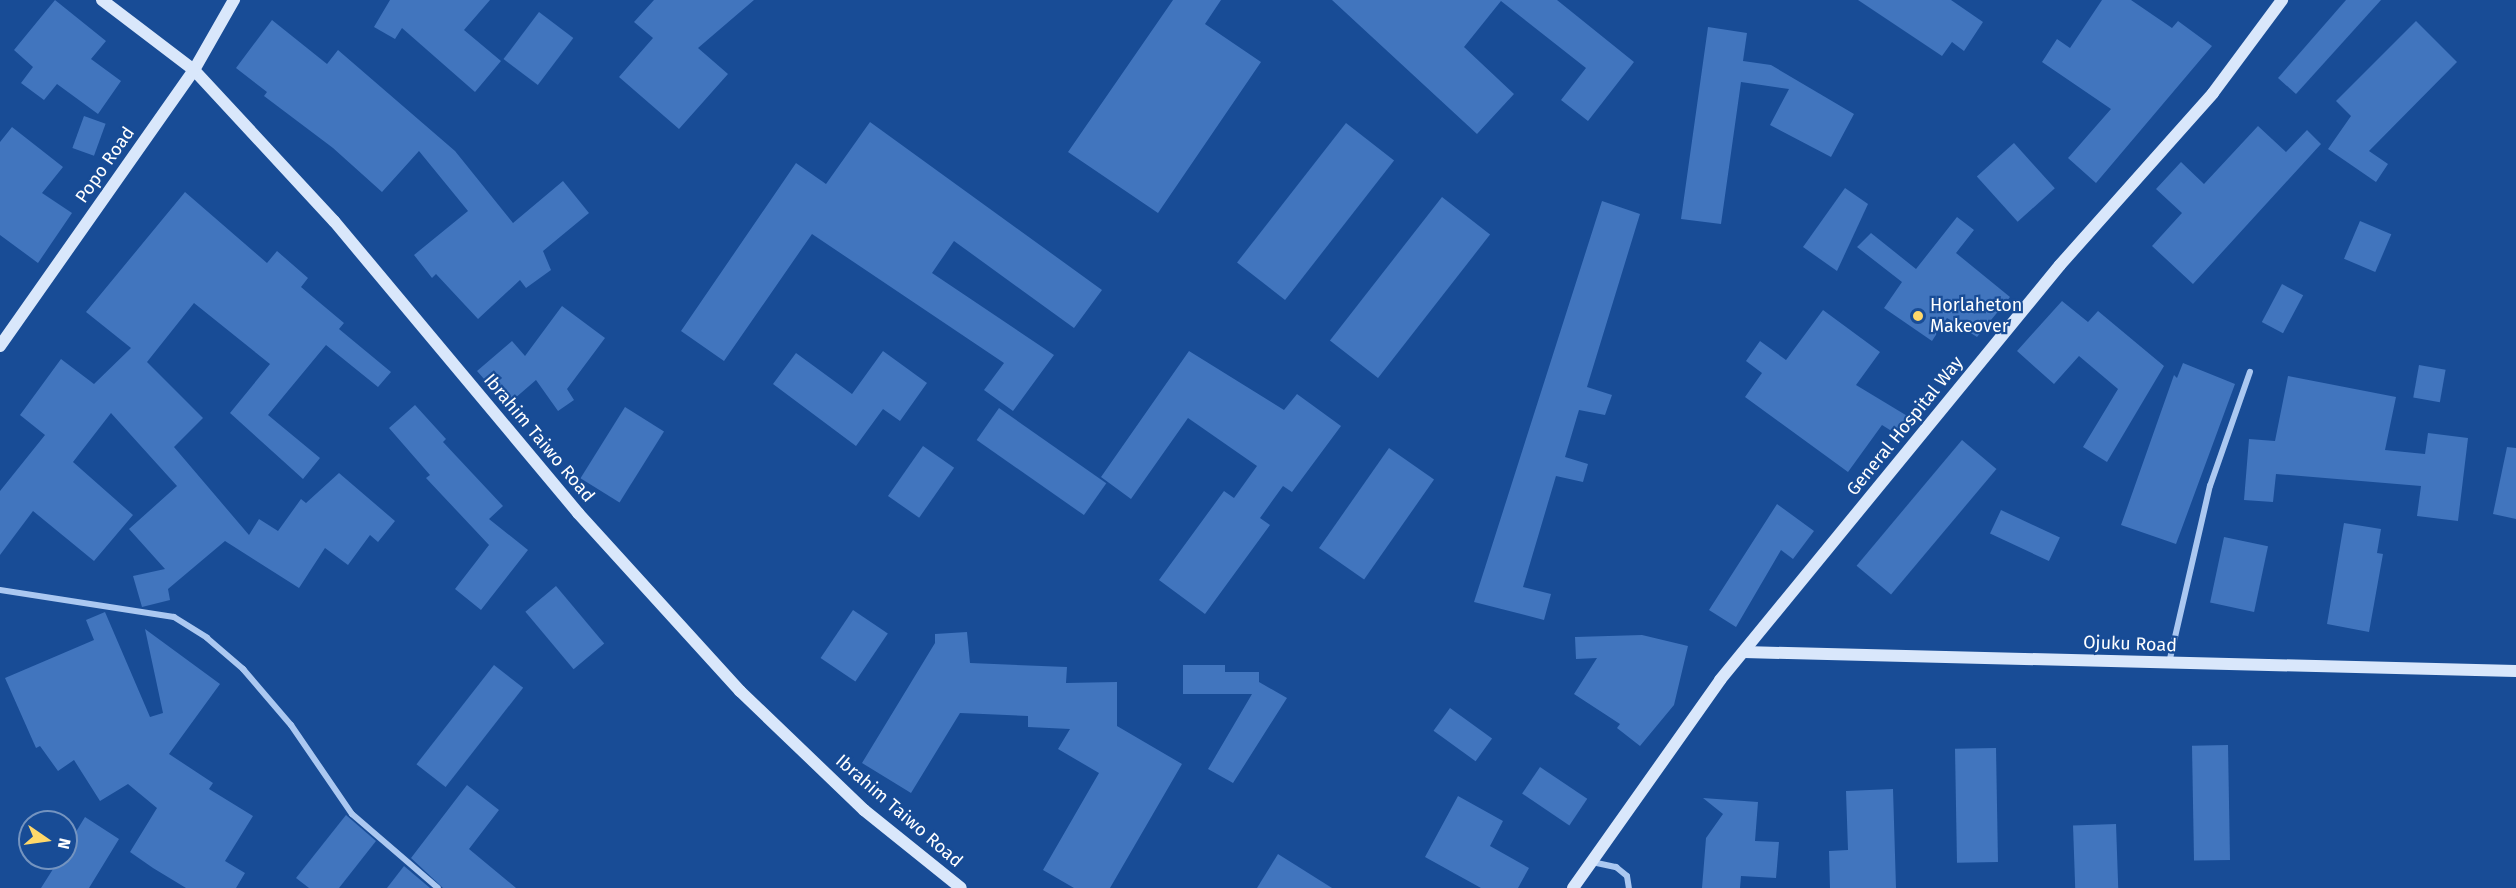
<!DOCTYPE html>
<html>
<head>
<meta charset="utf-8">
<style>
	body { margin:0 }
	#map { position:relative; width:2516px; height:888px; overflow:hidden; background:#184c96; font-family:"Fira Sans",sans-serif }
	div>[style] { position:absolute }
	.building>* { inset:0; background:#4175be; transform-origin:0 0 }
	.minor>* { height:6px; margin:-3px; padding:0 3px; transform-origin:3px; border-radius:3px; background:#abc8f1 }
	.secondary>* { height:12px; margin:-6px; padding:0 6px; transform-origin:6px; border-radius:6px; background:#d9e7fb }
	.dots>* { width:16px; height:16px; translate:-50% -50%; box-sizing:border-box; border:3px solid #184c96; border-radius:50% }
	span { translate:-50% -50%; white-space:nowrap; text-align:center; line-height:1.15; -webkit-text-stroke:4.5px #184c96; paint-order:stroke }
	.street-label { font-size:18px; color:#fff }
	.poi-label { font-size:18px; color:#fff }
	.left { translate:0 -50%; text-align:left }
	.north { position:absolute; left:18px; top:810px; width:60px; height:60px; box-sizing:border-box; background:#184c96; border:2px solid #7494c0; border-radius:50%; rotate:103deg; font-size:16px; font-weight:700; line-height:24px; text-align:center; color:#fff }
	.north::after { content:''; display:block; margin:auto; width:21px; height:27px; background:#ffd86a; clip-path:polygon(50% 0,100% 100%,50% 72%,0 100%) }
</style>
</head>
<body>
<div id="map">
	<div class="building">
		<i style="clip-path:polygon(55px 0,106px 41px,91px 59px,121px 81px,98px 114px,57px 84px,44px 100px,21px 83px,33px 67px,14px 50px)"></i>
		<i style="clip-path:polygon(390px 0,490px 0,464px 30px,501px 61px,475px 92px,402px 28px,395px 39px,374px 27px)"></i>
		<i style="clip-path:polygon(654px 0,754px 0,698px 48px,728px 74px,679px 129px,619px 77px,653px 38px,634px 22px)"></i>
		<i style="clip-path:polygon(1173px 0,1221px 0,1205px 24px,1261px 62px,1158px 213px,1068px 152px)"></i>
		<i style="clip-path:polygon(1332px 0,1557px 0,1634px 62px,1588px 121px,1561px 100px,1586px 68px,1501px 1px,1464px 47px,1514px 94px,1477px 134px)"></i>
		<i style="clip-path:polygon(1858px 0,1951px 0,1983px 22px,1964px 51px,1952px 42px,1942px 56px)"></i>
		<i style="clip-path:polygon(2102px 0,2131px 0,2172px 28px,2178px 21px,2212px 46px,2096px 183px,2068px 158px,2111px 109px,2042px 62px,2057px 39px,2070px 48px)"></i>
		<i style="clip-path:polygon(2346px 0,2381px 0,2296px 94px,2278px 78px)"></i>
		<i style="left:539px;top:12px;width:43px;height:59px;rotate:37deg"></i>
		<i style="clip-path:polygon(272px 20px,327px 64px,338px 50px,455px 151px,513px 223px,563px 181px,589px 213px,543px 251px,551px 270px,526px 288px,520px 280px,478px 319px,436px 274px,432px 278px,414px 255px,468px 211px,419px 151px,382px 192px,333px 148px,264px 96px,267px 92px,236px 68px)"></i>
		<i style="clip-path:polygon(2416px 21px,2457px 62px,2369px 151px,2388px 164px,2376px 182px,2328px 149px,2351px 116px,2336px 101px)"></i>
		<i style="clip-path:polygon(1708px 27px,1747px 33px,1743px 61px,1771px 65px,1854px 114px,1831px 157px,1770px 125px,1789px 89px,1741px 82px,1721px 224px,1681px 219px)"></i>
		<i style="left:84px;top:116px;width:23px;height:34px;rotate:20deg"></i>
		<i style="clip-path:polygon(870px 122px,1102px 290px,1074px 328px,954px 241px,932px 273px,1054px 355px,1013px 411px,984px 390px,1004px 363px,812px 234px,724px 361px,681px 331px,796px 163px,826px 184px)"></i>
		<i style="left:1346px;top:123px;width:61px;height:177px;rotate:38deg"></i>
		<i style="clip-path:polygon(2258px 126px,2286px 152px,2307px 130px,2321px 144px,2193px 284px,2152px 246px,2182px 213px,2156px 189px,2181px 162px,2204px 184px)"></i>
		<i style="clip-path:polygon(12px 127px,63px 167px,42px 193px,72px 213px,38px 263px,0 235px,0 142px)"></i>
		<i style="left:2014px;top:143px;width:61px;height:50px;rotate:48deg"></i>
		<i style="clip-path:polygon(1845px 188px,1868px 204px,1837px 271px,1803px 247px)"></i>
		<i style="clip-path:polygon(185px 192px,267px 263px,277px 251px,308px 278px,301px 287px,344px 323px,339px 329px,391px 372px,378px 387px,326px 345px,268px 415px,320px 458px,303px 479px,230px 413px,270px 364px,194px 303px,147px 362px,203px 418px,174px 447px,249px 535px,259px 519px,278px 531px,301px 499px,306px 503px,339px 473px,395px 521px,378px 542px,370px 535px,348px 565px,325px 548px,299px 588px,225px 541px,168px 589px,170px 600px,142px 607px,133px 576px,165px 569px,129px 529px,177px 486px,111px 413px,73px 462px,133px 515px,94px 561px,33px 511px,0 555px,0 491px,45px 435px,20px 415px,61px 359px,94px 384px,131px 348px,86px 312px)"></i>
		<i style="left:1442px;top:197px;width:61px;height:182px;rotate:38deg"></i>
		<i style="clip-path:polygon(1602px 201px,1640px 214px,1587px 387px,1612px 395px,1605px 415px,1579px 410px,1565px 457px,1588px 464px,1583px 482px,1556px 476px,1523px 587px,1551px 594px,1544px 620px,1474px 602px)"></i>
		<i style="clip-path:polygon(1957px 217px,1974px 230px,1956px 253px,2010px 297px,1977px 337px,1947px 318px,1932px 341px,1884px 308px,1902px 282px,1857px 247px,1871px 233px,1916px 269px)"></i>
		<i style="left:2360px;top:221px;width:34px;height:41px;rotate:23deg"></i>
		<i style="left:2282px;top:284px;width:24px;height:43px;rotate:28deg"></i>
		<i style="clip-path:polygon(2062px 301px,2088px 322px,2098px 311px,2164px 366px,2107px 462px,2083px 447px,2118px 389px,2079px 356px,2054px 384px,2017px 351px)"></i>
		<i style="clip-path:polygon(562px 306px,605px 338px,567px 389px,574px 400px,558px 411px,536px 380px,507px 405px,477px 371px,512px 341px,525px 356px)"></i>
		<i style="clip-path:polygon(1823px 310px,1880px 352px,1856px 385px,1909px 417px,1898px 435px,1882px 425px,1848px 472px,1745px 397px,1762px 373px,1746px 361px,1760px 341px,1786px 360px)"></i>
		<i style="clip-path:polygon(883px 351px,927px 383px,900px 421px,883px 409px,856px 446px,773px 384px,796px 353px,852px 394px)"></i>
		<i style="clip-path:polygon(1189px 351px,1284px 410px,1297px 394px,1341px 426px,1292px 492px,1283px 486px,1260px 518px,1270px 525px,1205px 614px,1159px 580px,1224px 491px,1234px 498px,1257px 466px,1188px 418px,1131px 499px,1101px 477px)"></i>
		<i style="clip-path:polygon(2183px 363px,2235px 384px,2176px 544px,2121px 525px,2174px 375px,2177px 378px)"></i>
		<i style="left:2419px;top:365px;width:27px;height:33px;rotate:10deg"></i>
		<i style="clip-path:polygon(2288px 376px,2396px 397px,2385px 450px,2425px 454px,2428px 433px,2468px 438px,2458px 521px,2417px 516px,2421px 486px,2276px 474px,2273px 502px,2244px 500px,2249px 439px,2275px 441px)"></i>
		<i style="clip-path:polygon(415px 405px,446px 439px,443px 442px,503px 506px,489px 519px,528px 550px,481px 610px,455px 589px,489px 545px,426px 478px,430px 475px,389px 428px)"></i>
		<i style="left:625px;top:407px;width:46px;height:84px;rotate:32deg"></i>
		<i style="left:999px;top:408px;width:131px;height:39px;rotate:35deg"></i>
		<i style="left:1962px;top:440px;width:45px;height:164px;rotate:40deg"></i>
		<i style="left:923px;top:446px;width:38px;height:61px;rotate:35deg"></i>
		<i style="clip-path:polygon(2507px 447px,2516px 448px,2516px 519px,2493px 514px)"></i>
		<i style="left:1389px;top:448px;width:55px;height:122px;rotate:35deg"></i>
		<i style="clip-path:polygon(1777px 504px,1814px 531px,1793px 559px,1781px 550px,1736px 627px,1709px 610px)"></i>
		<i style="left:2001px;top:510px;width:65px;height:26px;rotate:25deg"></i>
		<i style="clip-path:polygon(2344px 523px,2381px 529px,2377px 553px,2383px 554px,2369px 632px,2327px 624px)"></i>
		<i style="left:2224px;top:537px;width:45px;height:67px;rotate:12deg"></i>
		<i style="left:556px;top:586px;width:75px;height:40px;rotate:50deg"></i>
		<i style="left:853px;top:610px;width:42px;height:58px;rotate:34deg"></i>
		<i style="clip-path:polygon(105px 612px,150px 717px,163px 713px,145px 629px,220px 684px,169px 754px,213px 783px,209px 789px,253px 816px,225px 861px,245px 873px,236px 888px,186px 888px,153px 868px,130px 852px,157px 808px,128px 784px,100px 801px,74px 760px,58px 771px,40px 746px,36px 748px,5px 678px,94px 640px,86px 620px)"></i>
		<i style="clip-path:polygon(967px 632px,970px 663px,1067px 667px,1066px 683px,1117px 682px,1117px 726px,1182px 764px,1110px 888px,1074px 888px,1043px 870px,1099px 773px,1058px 749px,1070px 729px,1028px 727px,1028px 716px,960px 713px,911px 793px,862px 763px,935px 643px,935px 634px)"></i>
		<i style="clip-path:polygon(1642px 635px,1688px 646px,1674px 705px,1640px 746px,1617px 728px,1620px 724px,1574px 694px,1597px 658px,1576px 659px,1575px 637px)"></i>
		<i style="left:494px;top:665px;width:37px;height:126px;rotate:38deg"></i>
		<i style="clip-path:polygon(1183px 665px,1225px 665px,1225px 672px,1259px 672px,1259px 682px,1287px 698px,1233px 783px,1208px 769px,1252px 694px,1183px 694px)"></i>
		<i style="left:1450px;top:708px;width:52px;height:28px;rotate:36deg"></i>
		<i style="left:2228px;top:745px;width:115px;height:36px;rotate:89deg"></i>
		<i style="left:1996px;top:748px;width:114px;height:41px;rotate:89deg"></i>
		<i style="left:1540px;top:767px;width:57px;height:32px;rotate:34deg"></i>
		<i style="clip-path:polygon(467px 785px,499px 810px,469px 849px,516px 888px,443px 888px,411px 858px)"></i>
		<i style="clip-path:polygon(1893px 789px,1896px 888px,1830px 888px,1829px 851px,1848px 850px,1846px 791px)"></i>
		<i style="clip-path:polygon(1458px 796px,1503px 821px,1490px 846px,1529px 868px,1518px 888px,1481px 888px,1425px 857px)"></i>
		<i style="clip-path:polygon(1703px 798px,1758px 802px,1755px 841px,1779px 842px,1776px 878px,1741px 876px,1740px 888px,1702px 888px,1706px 838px,1723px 814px)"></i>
		<i style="clip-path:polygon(346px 815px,376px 841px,339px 888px,309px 888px,296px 878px)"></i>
		<i style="clip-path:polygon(85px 817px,119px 839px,89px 888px,41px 888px,60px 858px,66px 858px,66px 848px)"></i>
		<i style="left:2116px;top:824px;width:64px;height:43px;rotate:88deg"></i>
		<i style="clip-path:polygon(1278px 854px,1332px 888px,1257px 888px)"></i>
		<i style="clip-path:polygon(404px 866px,430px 888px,387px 888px)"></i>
	</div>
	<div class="minor">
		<i style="left:0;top:590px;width:176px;rotate:8.8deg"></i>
		<i style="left:174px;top:617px;width:39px;rotate:32deg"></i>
		<i style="left:207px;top:638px;width:48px;rotate:40.7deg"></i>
		<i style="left:243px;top:669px;width:74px;rotate:49.4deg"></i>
		<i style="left:291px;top:725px;width:108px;rotate:55.6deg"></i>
		<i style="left:352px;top:814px;width:113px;rotate:40.7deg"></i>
		<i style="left:2169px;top:663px;width:182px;rotate:-77deg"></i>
		<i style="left:2210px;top:486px;width:121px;rotate:-70.7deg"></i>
		<i style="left:1592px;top:862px;width:25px;rotate:12deg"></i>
		<i style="left:1616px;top:867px;width:14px;rotate:39deg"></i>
		<i style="left:1627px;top:876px;width:12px;rotate:81deg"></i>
	</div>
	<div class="secondary">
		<i style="left:102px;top:0;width:116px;rotate:37.3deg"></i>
		<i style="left:194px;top:70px;width:206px;rotate:47.2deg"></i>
		<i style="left:334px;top:221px;width:381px;rotate:50.1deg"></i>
		<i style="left:578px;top:513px;width:241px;rotate:47.7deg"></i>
		<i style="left:740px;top:691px;width:172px;rotate:43.8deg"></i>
		<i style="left:864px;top:810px;width:124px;rotate:38.8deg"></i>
		<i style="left:0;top:346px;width:337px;rotate:-54.9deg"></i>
		<i style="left:194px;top:70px;width:81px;rotate:-60.3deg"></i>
		<i style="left:1744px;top:652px;width:772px;rotate:1.41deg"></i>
		<i style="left:1573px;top:888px;width:255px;rotate:-54.7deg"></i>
		<i style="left:1720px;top:680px;width:536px;rotate:-50.67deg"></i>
		<i style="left:2060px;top:265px;width:230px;rotate:-48.3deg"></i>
		<i style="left:2213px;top:93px;width:116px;rotate:-53.4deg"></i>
	</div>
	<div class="dots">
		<i style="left:1918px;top:316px;background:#ffd86a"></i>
	</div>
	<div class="street-label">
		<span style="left:105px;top:165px;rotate:-55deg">Popo Road</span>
		<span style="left:1905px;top:426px;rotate:-51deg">General Hospital Way</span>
		<span style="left:539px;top:438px;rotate:50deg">Ibrahim Taiwo Road</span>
		<span style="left:2130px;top:644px;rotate:2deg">Ojuku Road</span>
		<span style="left:899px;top:811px;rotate:41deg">Ibrahim Taiwo Road</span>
	</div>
	<div class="poi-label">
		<span class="left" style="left:1930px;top:316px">Horlaheton<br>Makeover</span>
	</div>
	<div class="north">N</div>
</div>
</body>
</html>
